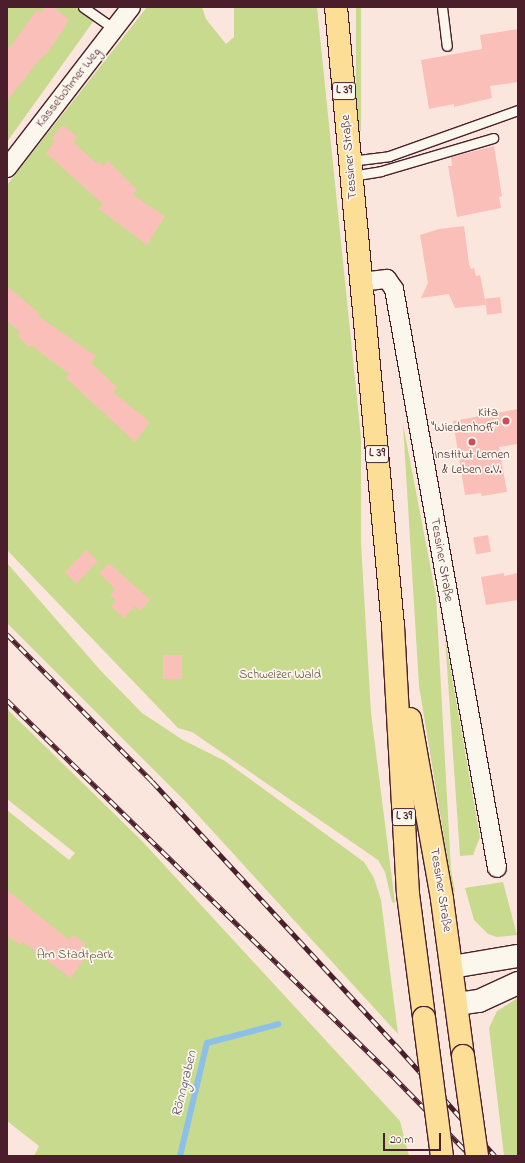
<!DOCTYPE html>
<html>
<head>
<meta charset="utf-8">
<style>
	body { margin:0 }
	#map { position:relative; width:525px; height:1163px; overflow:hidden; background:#fbe6dd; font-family:"Indie Flower",sans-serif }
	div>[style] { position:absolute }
	.green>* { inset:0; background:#c8da8e; transform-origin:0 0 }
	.stream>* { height:6px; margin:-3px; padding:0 3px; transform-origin:3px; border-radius:3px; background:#8cc0e9 }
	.building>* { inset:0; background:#fbbfb9; transform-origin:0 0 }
	.roads { filter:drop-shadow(1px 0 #4a1f2b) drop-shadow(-1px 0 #4a1f2b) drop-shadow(0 1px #4a1f2b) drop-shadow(0 -1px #4a1f2b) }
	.service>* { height:9px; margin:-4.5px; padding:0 4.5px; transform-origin:4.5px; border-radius:4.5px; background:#fbf7ec }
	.minor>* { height:18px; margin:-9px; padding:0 9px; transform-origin:9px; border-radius:9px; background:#fbf7ec }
	.secondary>* { height:22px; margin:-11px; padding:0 11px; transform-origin:11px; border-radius:11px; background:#fbf7ec }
	.primary>* { height:22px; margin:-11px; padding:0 11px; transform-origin:11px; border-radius:11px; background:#fdde96 }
	.rail>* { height:4.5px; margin-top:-2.25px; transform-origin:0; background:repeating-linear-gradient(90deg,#fbf7ec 0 9px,#4a1f2b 0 18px); box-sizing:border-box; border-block:1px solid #4a1f2b }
	.bridges { filter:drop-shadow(1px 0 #4a1f2b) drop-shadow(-1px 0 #4a1f2b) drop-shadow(0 1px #4a1f2b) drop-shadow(0 -1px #4a1f2b) }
	.primary-bridge>* { height:22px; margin:-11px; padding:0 11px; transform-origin:11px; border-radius:11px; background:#fdde96 }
	.dots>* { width:11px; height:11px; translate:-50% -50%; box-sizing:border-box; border:2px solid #fbf7ec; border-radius:50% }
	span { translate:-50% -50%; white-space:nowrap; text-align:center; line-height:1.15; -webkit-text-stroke:3.5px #fbf7ec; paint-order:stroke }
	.shield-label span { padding:1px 3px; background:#fbf7ec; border:1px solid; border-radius:3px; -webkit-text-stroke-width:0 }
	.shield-label { font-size:12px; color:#4a1f2b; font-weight:700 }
	.street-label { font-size:13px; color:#4a1f2b }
	.poi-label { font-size:13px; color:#4a1f2b }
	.right { translate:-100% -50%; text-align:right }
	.park-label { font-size:13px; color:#6a4e44 }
	.water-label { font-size:14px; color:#5e4f64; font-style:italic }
	.frame { position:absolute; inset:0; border:8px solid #4a1f2b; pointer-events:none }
	.scale { position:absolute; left:383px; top:1133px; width:58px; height:18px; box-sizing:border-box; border:2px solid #4a1f2b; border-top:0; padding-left:5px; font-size:12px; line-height:14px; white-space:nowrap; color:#4a1f2b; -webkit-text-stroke:3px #fbf7ec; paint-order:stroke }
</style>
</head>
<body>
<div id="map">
	<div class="green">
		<i style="clip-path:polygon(7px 7px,77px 7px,95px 19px,7px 142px)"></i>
		<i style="clip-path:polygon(147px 7px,202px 7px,206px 19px,226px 44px,234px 37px,234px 7px,317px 7px,361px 438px,361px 543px,371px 713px,395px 903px,392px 902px,385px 872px,378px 860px,192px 732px,178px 728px,7px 550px,7px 185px)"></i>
		<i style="left:356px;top:7px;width:5px;height:124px"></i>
		<i style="clip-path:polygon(403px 424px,436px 596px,451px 870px,455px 892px,453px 892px,419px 686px)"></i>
		<i style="clip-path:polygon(7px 563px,101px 671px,142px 713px,183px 740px,225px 761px,364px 862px,374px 878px,381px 900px,398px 1034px,186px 802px,7px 623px)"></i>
		<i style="clip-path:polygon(445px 637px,480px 837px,473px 855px,460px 856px)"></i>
		<i style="clip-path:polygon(7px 709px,142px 841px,400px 1121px,409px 1156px,34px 1156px,39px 1146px,7px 1121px,7px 810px,69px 860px,75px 853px,7px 799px)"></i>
		<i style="clip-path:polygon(503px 882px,517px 935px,497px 937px,488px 934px,474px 920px,465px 888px)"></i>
		<i style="clip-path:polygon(518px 998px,518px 1156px,504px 1156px,489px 1028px,497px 1011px)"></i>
	</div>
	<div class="stream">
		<i style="left:180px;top:1156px;width:116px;rotate:-76.6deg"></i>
		<i style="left:207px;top:1043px;width:74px;rotate:-14.8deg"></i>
	</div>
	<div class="building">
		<i style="clip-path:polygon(45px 7px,53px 7px,69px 20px,48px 52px,38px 61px,7px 101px,7px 51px,37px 10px,41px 13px)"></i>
		<i style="clip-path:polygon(518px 29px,518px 82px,490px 86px,492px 98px,454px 107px,454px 104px,429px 109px,421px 60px,482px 49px,480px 35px)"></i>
		<i style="clip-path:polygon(63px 125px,77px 137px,73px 142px,96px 163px,98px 161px,103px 166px,108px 161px,137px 190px,133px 195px,165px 216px,147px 245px,99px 209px,103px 204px,46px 153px,55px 141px,51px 139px)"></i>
		<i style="clip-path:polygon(494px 146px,502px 196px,499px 197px,501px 208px,457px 217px,448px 166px,452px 166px,451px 157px)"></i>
		<i style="clip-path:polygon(464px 226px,469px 264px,471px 269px,474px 268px,476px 276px,480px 275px,486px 305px,455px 308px,449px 294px,421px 298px,428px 283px,420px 235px,439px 229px)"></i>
		<i style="clip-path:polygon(7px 286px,40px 314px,38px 316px,96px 356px,91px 363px,117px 387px,113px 392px,150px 422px,135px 442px,66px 378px,69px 374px,31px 345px,29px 347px,17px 335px,20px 332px,7px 321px)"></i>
		<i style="left:500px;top:297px;width:16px;height:15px;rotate:83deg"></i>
		<i style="clip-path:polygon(518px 409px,518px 444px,499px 447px,507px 492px,482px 496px,481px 493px,465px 495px,453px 421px)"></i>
		<i style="left:488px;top:535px;width:17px;height:15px;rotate:80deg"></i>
		<i style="left:86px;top:550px;width:16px;height:31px;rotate:43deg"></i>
		<i style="clip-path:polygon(109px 563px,150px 600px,140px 611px,135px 606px,124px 618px,111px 606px,116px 601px,110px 595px,115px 589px,99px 573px)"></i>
		<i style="clip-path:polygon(504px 573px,504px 576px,518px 573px,518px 600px,486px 605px,481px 577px)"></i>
		<i style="left:163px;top:655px;width:19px;height:24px"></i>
		<i style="clip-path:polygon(7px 890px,69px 940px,73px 935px,86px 944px,83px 947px,90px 952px,70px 978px,23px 942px,21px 945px,7px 936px)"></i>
	</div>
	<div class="roads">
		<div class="service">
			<i style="left:83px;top:7px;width:39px;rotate:35deg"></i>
			<i style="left:442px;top:7px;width:39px;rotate:83deg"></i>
			<i style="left:350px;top:161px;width:39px;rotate:-7deg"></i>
			<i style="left:389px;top:156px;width:137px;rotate:-19.6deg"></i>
			<i style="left:351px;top:176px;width:30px;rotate:-9deg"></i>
			<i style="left:381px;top:171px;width:117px;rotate:-16.4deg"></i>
		</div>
		<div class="minor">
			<i style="left:7px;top:168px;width:203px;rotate:-52.4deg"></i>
			<i style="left:361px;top:282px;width:26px;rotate:-7deg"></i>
			<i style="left:387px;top:279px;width:12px;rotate:55deg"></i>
			<i style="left:394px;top:289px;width:588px;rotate:79.91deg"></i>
		</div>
		<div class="secondary">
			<i style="left:452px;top:967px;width:67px;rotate:-9.5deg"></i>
			<i style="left:457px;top:1004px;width:22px;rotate:-8deg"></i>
			<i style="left:479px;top:1001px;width:43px;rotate:-24.8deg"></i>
		</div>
		<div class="primary">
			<i style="left:336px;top:7px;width:622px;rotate:84.74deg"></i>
			<i style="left:393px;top:626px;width:268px;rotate:86.8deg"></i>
			<i style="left:408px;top:894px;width:125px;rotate:82.6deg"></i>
			<i style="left:410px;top:719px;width:183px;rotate:79.9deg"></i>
			<i style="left:442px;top:899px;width:158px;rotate:82.4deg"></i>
		</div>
	</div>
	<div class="rail">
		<i style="left:7px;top:634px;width:206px;rotate:45.4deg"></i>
		<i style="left:152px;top:781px;width:358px;rotate:47.3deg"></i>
		<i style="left:395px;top:1044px;width:150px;rotate:48.2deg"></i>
		<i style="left:7px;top:700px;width:542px;rotate:44.25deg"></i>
		<i style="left:395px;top:1078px;width:109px;rotate:45.7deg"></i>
	</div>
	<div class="bridges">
		<div class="primary-bridge">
			<i style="left:424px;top:1018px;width:139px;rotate:82.6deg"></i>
			<i style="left:463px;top:1056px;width:101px;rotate:82deg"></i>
		</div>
	</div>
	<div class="dots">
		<i style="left:506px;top:421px;background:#d1495b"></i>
		<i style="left:472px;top:442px;background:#d1495b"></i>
	</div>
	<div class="shield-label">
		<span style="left:344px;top:91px">L 39</span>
		<span style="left:377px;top:454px">L 39</span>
		<span style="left:404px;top:817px">L 39</span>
	</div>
	<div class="street-label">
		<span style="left:69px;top:88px;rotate:-52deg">Kassebohmer Weg</span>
		<span style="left:350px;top:157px;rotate:-95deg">Tessiner Straße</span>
		<span style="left:441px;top:560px;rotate:80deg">Tessiner Straße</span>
		<span style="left:440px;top:890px;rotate:81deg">Tessiner Straße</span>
	</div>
	<div class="poi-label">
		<span class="right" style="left:498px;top:421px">Kita<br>"Wiedenhoff"</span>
		<span style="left:472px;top:463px">Institut Lernen<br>&amp; Leben e.V.</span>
	</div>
	<div class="park-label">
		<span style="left:280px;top:675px">Schweizer Wald</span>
		<span style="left:75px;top:955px">Am Stadtpark</span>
	</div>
	<div class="water-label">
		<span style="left:185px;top:1084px;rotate:-76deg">Rönngraben</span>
	</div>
	<div class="frame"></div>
	<div class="scale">20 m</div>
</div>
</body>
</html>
